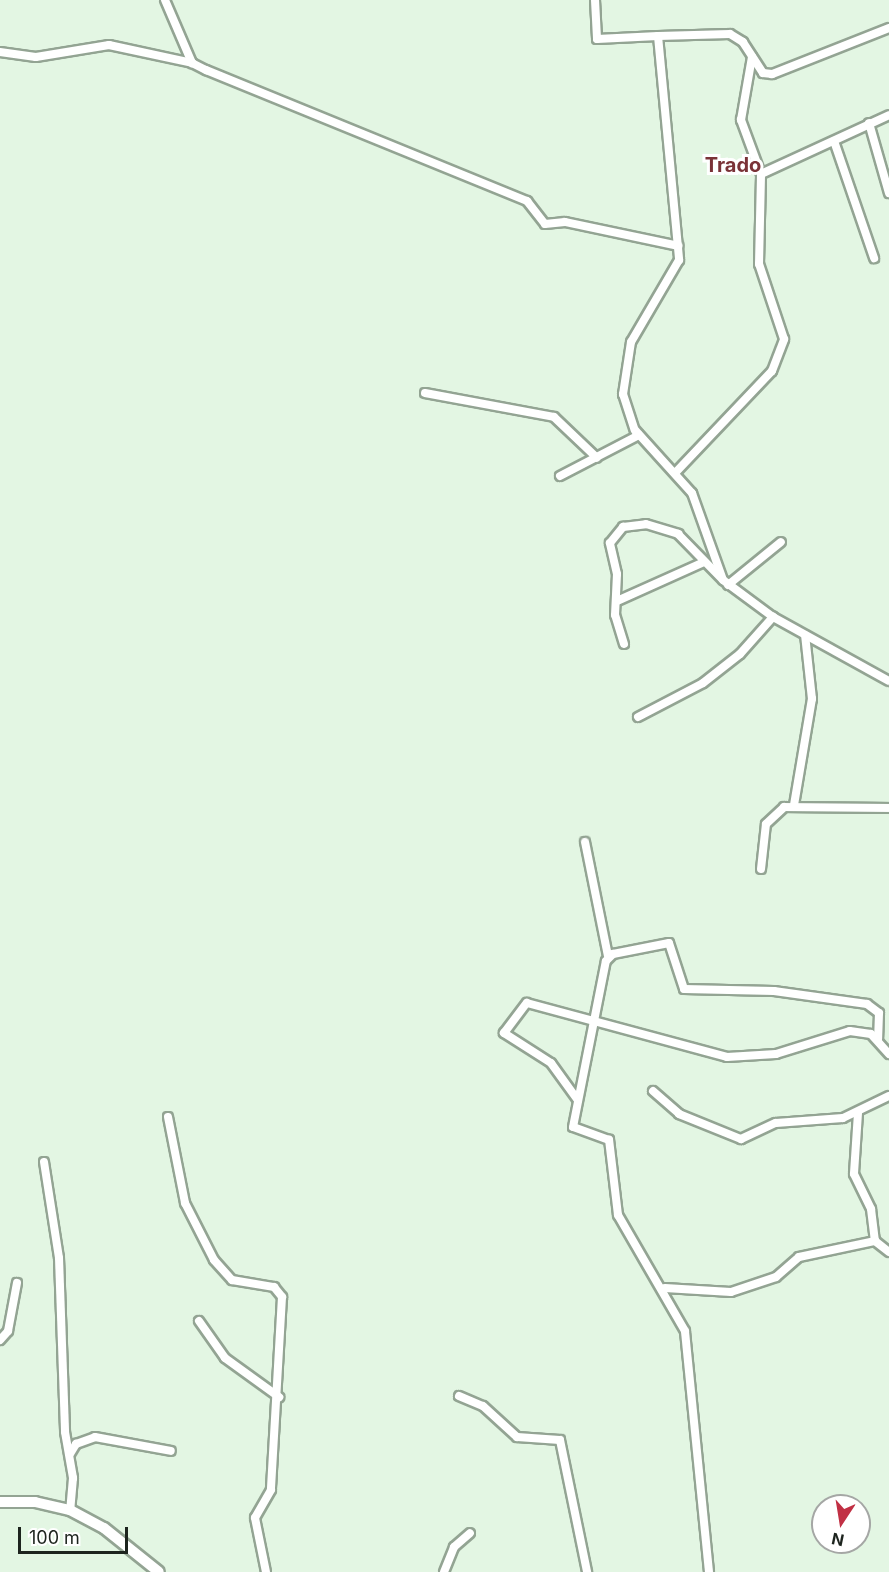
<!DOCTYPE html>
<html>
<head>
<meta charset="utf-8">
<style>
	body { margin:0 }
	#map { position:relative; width:889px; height:1572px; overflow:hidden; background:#e3f6e3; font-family:Inter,sans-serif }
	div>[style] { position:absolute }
	.roads { filter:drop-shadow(2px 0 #93a493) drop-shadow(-2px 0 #93a493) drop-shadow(0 2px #93a493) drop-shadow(0 -2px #93a493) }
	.minor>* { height:8px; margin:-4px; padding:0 4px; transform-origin:4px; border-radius:4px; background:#fff }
	.secondary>* { height:10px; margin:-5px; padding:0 5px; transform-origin:5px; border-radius:5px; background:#fff }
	span { translate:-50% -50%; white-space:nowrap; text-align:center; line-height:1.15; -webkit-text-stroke:6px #fff; paint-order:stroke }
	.quarter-label { font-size:20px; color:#7a3237; font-weight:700 }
	.north { position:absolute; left:811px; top:1494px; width:60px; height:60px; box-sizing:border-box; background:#fff; border:2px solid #a5a7a5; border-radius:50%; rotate:192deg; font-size:16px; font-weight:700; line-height:24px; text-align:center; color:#1d241e }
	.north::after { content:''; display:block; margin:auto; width:21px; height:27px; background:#c13044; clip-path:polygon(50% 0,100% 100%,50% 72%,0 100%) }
	.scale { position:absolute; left:18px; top:1527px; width:110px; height:27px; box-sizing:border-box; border:3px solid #1d241e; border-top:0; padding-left:8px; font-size:18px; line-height:21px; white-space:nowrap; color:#1d241e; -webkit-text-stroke:4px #fff; paint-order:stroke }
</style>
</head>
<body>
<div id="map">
	<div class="roads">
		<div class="minor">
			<i style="left:165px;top:0;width:69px;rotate:66.8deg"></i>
			<i style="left:192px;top:63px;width:16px;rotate:27deg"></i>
			<i style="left:206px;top:70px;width:347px;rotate:22.2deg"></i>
			<i style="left:527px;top:201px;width:29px;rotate:52deg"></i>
			<i style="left:545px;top:224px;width:20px;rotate:-6deg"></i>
			<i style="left:565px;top:222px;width:116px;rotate:11.9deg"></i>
			<i style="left:595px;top:0;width:39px;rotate:87deg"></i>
			<i style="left:597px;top:39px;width:61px;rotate:-2.8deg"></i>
			<i style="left:889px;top:28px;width:126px;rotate:158.5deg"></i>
			<i style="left:772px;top:74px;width:9px;rotate:-174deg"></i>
			<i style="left:763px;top:73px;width:37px;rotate:-123deg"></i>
			<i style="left:743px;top:42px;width:15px;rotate:-148deg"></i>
			<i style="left:730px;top:34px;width:72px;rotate:178.4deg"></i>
			<i style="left:658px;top:36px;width:225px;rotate:84.6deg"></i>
			<i style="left:679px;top:260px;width:95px;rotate:120.3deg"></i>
			<i style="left:631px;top:342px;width:53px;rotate:98.7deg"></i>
			<i style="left:623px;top:394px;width:38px;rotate:72deg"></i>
			<i style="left:635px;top:430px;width:85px;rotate:47.9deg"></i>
			<i style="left:692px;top:493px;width:92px;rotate:70.4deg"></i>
			<i style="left:723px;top:580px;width:62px;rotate:36.5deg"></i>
			<i style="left:773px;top:617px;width:132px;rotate:28.9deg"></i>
			<i style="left:0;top:52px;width:36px;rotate:8deg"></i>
			<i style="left:36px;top:57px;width:74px;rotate:-9.3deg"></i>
			<i style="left:109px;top:45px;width:85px;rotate:12.2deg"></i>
			<i style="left:869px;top:123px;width:73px;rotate:74.1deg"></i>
			<i style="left:834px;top:141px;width:124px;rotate:71.1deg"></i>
			<i style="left:761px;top:174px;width:141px;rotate:-24.7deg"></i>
			<i style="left:425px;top:393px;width:131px;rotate:10.5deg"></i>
			<i style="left:554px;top:417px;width:59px;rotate:43.6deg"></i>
			<i style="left:676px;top:472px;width:139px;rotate:-46.5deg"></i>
			<i style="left:772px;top:371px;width:34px;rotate:-69deg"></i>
			<i style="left:784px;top:339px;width:79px;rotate:-108.4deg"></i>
			<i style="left:759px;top:264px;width:90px;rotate:-88.7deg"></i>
			<i style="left:761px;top:174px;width:58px;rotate:-110.3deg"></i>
			<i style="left:741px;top:120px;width:64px;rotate:-80.1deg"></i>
			<i style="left:560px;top:476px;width:89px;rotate:-27.4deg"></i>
			<i style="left:728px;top:585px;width:68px;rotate:-39.1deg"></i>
			<i style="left:617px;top:601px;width:95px;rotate:-24.1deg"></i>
			<i style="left:624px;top:644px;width:30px;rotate:-107deg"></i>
			<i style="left:615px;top:615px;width:41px;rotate:-87.2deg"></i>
			<i style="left:617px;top:574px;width:32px;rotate:-103deg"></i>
			<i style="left:610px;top:543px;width:21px;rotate:-51deg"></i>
			<i style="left:623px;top:527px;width:23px;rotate:-7deg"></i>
			<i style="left:646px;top:524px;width:34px;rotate:17deg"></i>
			<i style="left:678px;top:534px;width:64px;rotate:45.6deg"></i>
			<i style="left:638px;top:717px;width:73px;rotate:-27.6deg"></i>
			<i style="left:703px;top:683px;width:47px;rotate:-38.1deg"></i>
			<i style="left:740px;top:654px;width:50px;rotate:-48.3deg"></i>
			<i style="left:794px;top:805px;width:108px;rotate:-80.4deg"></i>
			<i style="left:812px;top:699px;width:64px;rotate:-96.2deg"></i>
			<i style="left:585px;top:842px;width:116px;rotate:78.6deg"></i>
			<i style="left:761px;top:869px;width:45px;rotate:-83.7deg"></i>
			<i style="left:766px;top:824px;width:25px;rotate:-43deg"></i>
			<i style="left:784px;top:807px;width:105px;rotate:0.5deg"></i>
			<i style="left:653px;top:1091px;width:35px;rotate:41deg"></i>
			<i style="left:679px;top:1114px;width:67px;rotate:22deg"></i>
			<i style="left:741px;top:1139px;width:38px;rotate:-25deg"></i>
			<i style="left:776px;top:1123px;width:67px;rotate:-4.3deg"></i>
			<i style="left:843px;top:1118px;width:51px;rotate:-25.6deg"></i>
			<i style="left:577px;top:1099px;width:44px;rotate:-125.8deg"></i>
			<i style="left:551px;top:1063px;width:56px;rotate:-147.4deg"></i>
			<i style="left:504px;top:1033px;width:38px;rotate:-53deg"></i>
			<i style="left:527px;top:1003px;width:207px;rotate:15.1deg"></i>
			<i style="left:727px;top:1057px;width:49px;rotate:-3.5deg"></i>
			<i style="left:776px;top:1054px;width:77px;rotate:-17.3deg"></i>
			<i style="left:850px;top:1031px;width:21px;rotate:8deg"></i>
			<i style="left:871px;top:1034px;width:27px;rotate:48deg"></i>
			<i style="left:858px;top:1113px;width:61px;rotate:93.8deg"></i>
			<i style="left:854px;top:1174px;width:39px;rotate:64deg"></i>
			<i style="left:871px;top:1209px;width:32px;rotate:83deg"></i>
			<i style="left:875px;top:1241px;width:18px;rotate:38deg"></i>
			<i style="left:168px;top:1117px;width:88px;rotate:78.8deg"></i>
			<i style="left:185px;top:1203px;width:64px;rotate:63deg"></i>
			<i style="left:214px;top:1260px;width:27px;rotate:48deg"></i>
			<i style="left:232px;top:1280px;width:43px;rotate:9.5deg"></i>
			<i style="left:274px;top:1287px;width:13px;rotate:51deg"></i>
			<i style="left:282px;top:1297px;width:193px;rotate:93.3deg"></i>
			<i style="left:271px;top:1490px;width:32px;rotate:120deg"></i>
			<i style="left:255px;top:1518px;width:55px;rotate:78.5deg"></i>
			<i style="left:44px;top:1162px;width:97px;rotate:81.1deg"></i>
			<i style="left:59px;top:1258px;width:174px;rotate:88deg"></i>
			<i style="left:65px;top:1432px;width:47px;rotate:80.1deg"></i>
			<i style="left:73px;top:1478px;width:32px;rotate:95deg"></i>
			<i style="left:665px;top:1288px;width:66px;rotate:3.5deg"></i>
			<i style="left:731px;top:1292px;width:47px;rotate:-18.4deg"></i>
			<i style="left:776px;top:1277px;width:30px;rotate:-41deg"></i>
			<i style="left:799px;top:1257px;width:78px;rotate:-11.9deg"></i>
			<i style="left:199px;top:1321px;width:45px;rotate:54.9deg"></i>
			<i style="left:225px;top:1358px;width:67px;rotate:35.8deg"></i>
			<i style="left:0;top:1340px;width:12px;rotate:-48deg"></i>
			<i style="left:8px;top:1331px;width:49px;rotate:-79.4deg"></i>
			<i style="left:459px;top:1396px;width:26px;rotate:23deg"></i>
			<i style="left:483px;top:1406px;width:46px;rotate:42.4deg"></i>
			<i style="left:517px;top:1437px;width:43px;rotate:4deg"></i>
			<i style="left:560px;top:1440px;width:135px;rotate:78.4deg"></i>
			<i style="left:70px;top:1454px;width:12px;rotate:-59deg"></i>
			<i style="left:76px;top:1444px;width:20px;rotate:-20deg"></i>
			<i style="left:95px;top:1437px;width:77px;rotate:10.4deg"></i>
			<i style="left:444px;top:1572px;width:27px;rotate:-68deg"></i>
			<i style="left:454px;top:1547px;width:21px;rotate:-41deg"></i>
			<i style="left:709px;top:1572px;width:242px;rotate:-95.7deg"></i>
			<i style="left:685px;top:1331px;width:134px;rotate:-120deg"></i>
			<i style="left:618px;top:1215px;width:76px;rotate:-96.8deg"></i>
			<i style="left:609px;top:1140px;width:38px;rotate:-160deg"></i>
			<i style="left:573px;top:1127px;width:169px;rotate:-78.8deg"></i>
			<i style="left:606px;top:961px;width:10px;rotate:-45deg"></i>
			<i style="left:613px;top:954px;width:57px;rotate:-11.1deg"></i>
			<i style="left:669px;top:943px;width:48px;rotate:71.9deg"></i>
			<i style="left:684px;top:989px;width:90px;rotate:1.3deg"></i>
			<i style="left:774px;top:991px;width:94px;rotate:8deg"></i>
			<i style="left:867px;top:1004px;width:15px;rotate:37deg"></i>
			<i style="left:879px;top:1013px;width:26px;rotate:92deg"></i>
		</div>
		<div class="secondary">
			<i style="left:0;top:1502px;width:35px"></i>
			<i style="left:35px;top:1502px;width:36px;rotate:13deg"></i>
			<i style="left:70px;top:1510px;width:38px;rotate:28deg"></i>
			<i style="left:104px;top:1528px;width:70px;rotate:38.7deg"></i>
		</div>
	</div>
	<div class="quarter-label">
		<span style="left:733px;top:165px">Trado</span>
	</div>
	<div class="north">N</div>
	<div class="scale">100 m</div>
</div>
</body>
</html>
